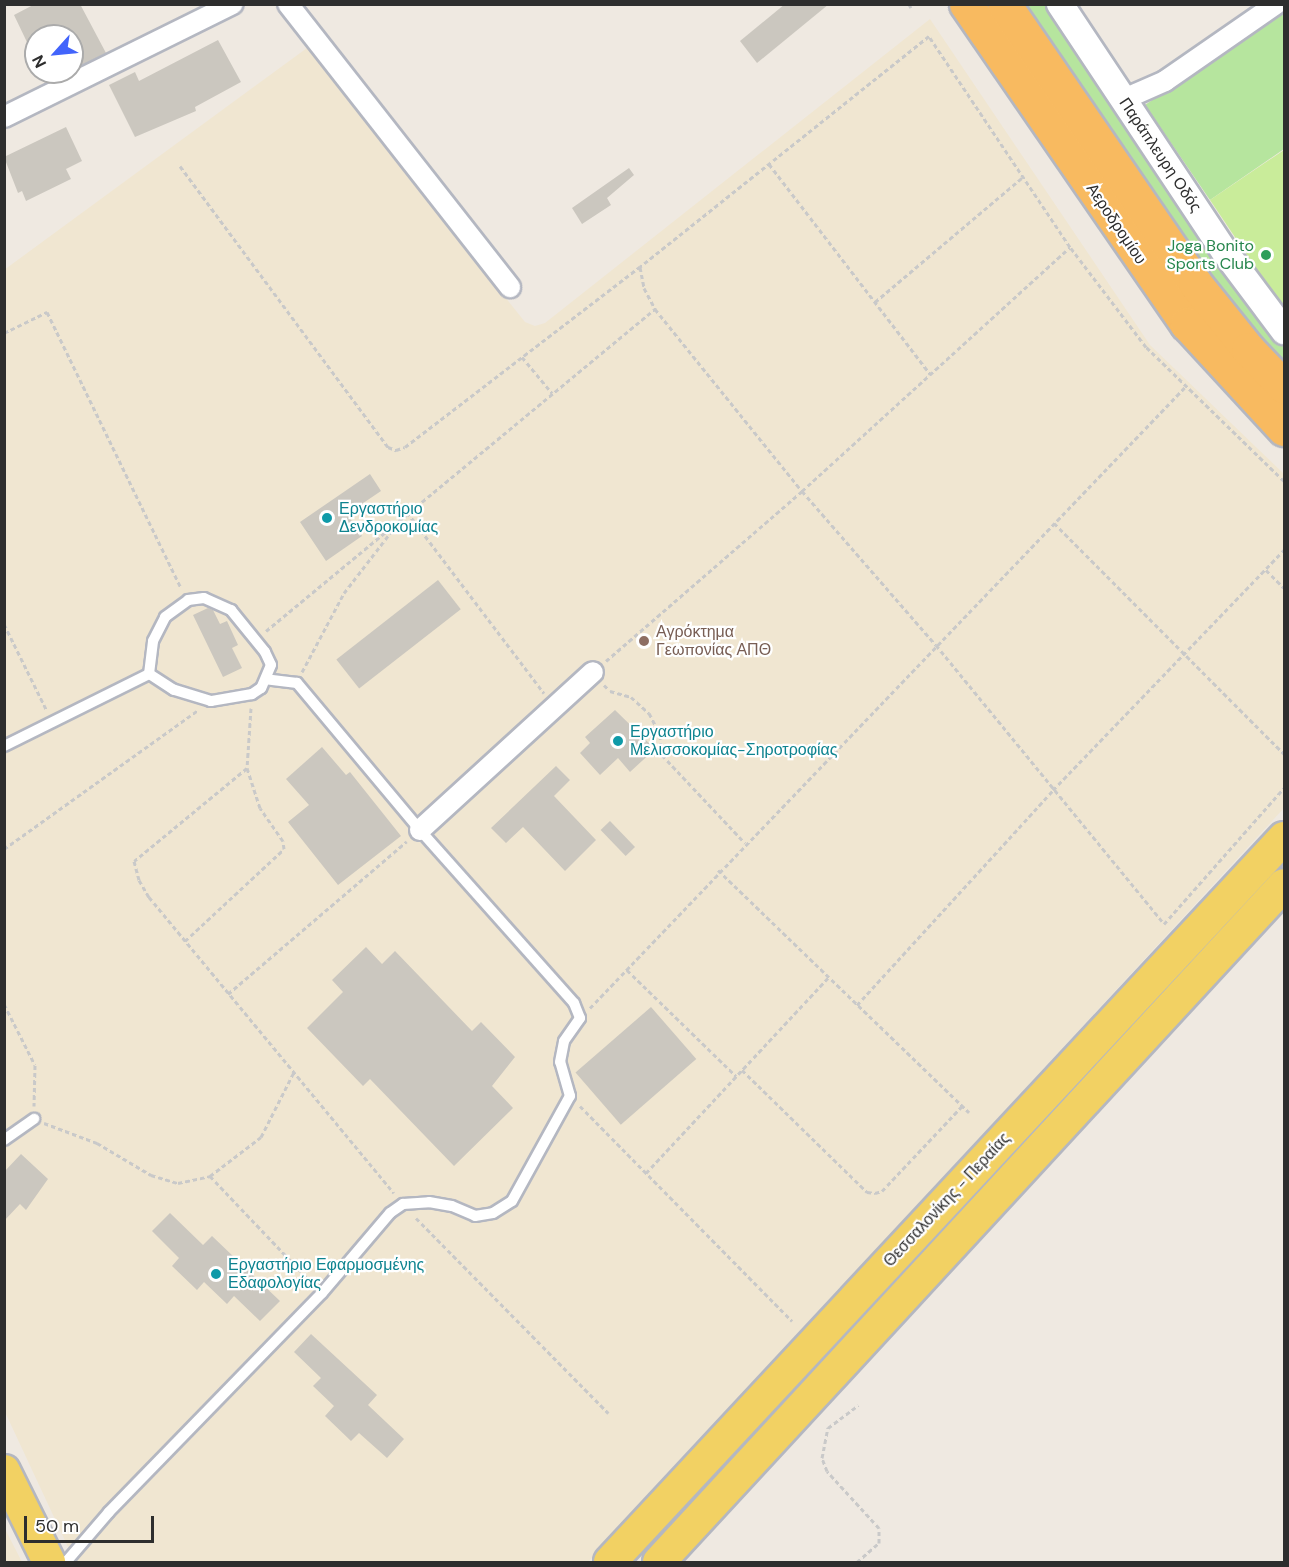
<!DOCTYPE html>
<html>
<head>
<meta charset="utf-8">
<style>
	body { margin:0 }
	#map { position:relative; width:1289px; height:1567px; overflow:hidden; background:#efe9e1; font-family:"DM Sans",sans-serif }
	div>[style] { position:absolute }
	.education>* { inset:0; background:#f0e6d1 }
	.green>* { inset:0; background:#b6e59e }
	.pitch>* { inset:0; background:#c9ec9a }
	.building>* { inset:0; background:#cbc7bf; transform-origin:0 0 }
	.path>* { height:3px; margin-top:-1.5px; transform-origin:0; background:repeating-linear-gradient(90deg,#c9c9c9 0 4.5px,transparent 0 7.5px) }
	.roads { filter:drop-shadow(2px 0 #b4b7c1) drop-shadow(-2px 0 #b4b7c1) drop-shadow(0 2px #b4b7c1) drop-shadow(0 -2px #b4b7c1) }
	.service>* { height:10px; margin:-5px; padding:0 5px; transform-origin:5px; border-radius:5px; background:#fff }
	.minor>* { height:20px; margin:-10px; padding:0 10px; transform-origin:10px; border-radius:10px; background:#fff }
	.tertiary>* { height:26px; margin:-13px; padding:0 13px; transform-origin:13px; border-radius:13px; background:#fff }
	.primary>* { height:32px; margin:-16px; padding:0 16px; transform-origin:16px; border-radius:16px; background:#f2d163 }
	.trunk>* { height:33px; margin:-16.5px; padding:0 16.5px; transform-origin:16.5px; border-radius:16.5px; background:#f8ba60 }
	.dots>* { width:16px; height:16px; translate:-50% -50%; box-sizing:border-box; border:3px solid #fff; border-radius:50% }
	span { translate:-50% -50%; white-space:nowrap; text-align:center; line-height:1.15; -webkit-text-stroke:4.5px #fff; paint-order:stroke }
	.street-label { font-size:16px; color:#2e2e2e }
	.leisure-label { font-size:16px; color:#27864d }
	.right { translate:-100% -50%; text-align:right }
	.culture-label { font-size:16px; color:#0d838f }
	.left { translate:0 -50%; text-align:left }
	.education-label { font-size:16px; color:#785e54 }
	.frame { position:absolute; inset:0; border:6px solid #2e2e2e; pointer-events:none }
	.north { position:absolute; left:24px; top:24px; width:60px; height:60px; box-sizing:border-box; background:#fff; border:2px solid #ababab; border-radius:50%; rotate:243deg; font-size:16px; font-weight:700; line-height:24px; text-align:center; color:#2e2e2e }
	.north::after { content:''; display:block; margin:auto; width:21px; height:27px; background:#4264fb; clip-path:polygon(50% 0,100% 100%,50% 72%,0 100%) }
	.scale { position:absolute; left:24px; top:1516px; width:130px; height:27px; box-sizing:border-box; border:3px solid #2e2e2e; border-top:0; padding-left:8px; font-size:18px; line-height:21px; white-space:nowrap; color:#2e2e2e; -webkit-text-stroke:4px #fff; paint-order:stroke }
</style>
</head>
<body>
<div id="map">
	<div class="education">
		<i style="clip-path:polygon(930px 19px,1150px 345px,1284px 474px,1284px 808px,588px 1562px,75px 1562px,5px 1412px,4px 270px,307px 48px,525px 322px,535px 326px,545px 323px)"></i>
		<i style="clip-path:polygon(4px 1529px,5px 1529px,22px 1562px,5px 1562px)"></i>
	</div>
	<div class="green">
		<i style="clip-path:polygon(1017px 5px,1048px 5px,1244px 293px,1284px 344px,1284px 365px,1222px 297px)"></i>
		<i style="clip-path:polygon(1284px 9px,1284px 149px,1210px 200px,1145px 105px)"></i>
	</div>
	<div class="pitch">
		<i style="clip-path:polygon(1284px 150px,1284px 310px,1210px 200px)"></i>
	</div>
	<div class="building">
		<i style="clip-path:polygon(35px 4px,80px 4px,106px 53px,72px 70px,72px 36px,36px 36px,36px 61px,14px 15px)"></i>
		<i style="clip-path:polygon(785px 4px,829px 4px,757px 63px,740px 41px)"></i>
		<i style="clip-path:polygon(218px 40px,241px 82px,195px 107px,196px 111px,135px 137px,109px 85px,135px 72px,139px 81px)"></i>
		<i style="clip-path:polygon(66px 127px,82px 161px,66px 169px,71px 179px,26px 201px,22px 191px,18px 193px,4px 157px)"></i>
		<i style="clip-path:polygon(629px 168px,634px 175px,607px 198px,611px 205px,582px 224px,572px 208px)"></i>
		<i style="clip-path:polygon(370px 474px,381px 491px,347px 514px,362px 536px,326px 561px,300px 522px)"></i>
		<i style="left:438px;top:580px;width:37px;height:129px;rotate:52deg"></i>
		<i style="clip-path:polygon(208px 608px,213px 610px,220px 624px,227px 621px,238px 645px,232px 648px,242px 668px,223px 677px,193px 615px)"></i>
		<i style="clip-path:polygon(615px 710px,655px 749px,630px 772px,618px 758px,600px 775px,580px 753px,590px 743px,585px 737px)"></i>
		<i style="clip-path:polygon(322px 747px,346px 775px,350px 772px,401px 836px,338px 885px,288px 822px,309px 805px,286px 779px)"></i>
		<i style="clip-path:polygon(556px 766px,570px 780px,554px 796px,596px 840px,565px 871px,523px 827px,506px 843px,491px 828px)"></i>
		<i style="left:610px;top:821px;width:36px;height:13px;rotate:46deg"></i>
		<i style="clip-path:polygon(366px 947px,382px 964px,395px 951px,472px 1031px,481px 1022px,515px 1057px,492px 1086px,513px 1108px,454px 1166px,370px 1079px,363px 1086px,307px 1028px,343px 992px,332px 980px)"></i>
		<i style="left:651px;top:1007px;width:69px;height:100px;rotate:49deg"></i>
		<i style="clip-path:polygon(21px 1154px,48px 1179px,26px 1210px,20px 1204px,4px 1221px,4px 1172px)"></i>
		<i style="clip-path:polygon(170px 1213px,203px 1245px,212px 1236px,280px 1301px,260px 1321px,234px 1296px,227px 1304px,204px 1282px,197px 1290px,172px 1266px,179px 1258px,152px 1231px)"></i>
		<i style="clip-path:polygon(311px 1334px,377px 1395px,368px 1405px,404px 1439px,387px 1458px,359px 1433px,351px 1441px,325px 1416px,334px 1406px,313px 1386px,321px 1378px,294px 1352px)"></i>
	</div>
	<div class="path">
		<i style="left:909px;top:4px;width:4px;rotate:63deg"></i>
		<i style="left:769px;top:164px;width:265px;rotate:52.5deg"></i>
		<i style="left:180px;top:166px;width:350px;rotate:53.5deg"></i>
		<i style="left:388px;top:447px;width:9px;rotate:21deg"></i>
		<i style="left:396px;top:450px;width:9px;rotate:-18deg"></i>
		<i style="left:405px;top:447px;width:296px;rotate:-37.5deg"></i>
		<i style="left:875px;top:302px;width:195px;rotate:-40.2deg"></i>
		<i style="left:4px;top:333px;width:48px;rotate:-26deg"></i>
		<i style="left:47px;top:312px;width:307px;rotate:64.1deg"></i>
		<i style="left:522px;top:357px;width:47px;rotate:50.2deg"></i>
		<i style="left:1284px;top:481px;width:192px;rotate:-135.8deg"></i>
		<i style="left:1146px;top:347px;width:126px;rotate:-127.2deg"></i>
		<i style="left:1070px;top:247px;width:254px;rotate:-123.8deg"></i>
		<i style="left:929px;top:36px;width:370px;rotate:141.4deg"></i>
		<i style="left:640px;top:267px;width:21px;rotate:79deg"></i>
		<i style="left:644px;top:288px;width:24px;rotate:62deg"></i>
		<i style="left:655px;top:309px;width:234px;rotate:51.1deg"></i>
		<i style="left:802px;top:491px;width:204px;rotate:49deg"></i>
		<i style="left:936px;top:645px;width:360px;rotate:50.7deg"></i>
		<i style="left:1164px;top:924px;width:181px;rotate:-48.6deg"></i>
		<i style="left:407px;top:512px;width:227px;rotate:52.9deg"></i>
		<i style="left:1054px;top:523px;width:326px;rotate:45.1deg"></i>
		<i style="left:1266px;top:570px;width:25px;rotate:45deg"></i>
		<i style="left:4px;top:624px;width:95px;rotate:63.7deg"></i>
		<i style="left:266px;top:631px;width:505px;rotate:-39.62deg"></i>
		<i style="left:606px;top:661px;width:259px;rotate:-40.9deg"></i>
		<i style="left:802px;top:491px;width:362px;rotate:-42.3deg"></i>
		<i style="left:302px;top:672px;width:89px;rotate:-62deg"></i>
		<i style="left:344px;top:593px;width:98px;rotate:-52.4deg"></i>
		<i style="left:604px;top:685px;width:8px;rotate:45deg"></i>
		<i style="left:610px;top:691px;width:22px;rotate:16deg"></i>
		<i style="left:631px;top:697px;width:24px;rotate:42deg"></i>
		<i style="left:649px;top:713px;width:25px;rotate:63deg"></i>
		<i style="left:660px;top:735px;width:20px;rotate:84deg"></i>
		<i style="left:662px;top:755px;width:121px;rotate:46.7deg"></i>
		<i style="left:251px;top:708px;width:60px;rotate:93.8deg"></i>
		<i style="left:247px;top:768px;width:146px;rotate:140.5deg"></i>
		<i style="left:134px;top:861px;width:20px;rotate:75deg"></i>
		<i style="left:139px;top:880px;width:20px;rotate:60deg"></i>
		<i style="left:149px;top:897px;width:384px;rotate:50.4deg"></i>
		<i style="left:4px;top:849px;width:239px;rotate:-35.6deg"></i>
		<i style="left:718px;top:870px;width:349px;rotate:44deg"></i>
		<i style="left:185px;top:941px;width:135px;rotate:-42.9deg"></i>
		<i style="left:284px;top:849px;width:8px;rotate:-97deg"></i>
		<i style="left:283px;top:841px;width:40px;rotate:-124.9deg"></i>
		<i style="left:260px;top:808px;width:42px;rotate:-108deg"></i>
		<i style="left:627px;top:970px;width:152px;rotate:44.2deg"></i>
		<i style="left:228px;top:994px;width:235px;rotate:-40.5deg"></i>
		<i style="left:4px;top:1004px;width:68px;rotate:63.1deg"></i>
		<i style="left:35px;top:1065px;width:41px;rotate:91.4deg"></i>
		<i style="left:857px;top:1005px;width:291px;rotate:-47.6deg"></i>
		<i style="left:1053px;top:790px;width:333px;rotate:-46.1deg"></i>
		<i style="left:590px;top:1008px;width:861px;rotate:-46.22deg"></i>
		<i style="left:742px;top:1070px;width:175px;rotate:44.3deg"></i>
		<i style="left:867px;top:1192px;width:8px;rotate:7deg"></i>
		<i style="left:875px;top:1193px;width:7px;rotate:-16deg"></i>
		<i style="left:882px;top:1191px;width:117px;rotate:-46.7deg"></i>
		<i style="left:580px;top:1106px;width:302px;rotate:45.4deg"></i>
		<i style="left:44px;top:1123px;width:57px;rotate:20.7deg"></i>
		<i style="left:97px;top:1143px;width:63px;rotate:30.7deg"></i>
		<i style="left:151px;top:1175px;width:28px;rotate:17deg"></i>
		<i style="left:178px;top:1183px;width:33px;rotate:-12deg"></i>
		<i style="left:210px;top:1176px;width:64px;rotate:-37.4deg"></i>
		<i style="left:261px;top:1137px;width:73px;rotate:-63.1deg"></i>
		<i style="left:646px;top:1173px;width:267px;rotate:-47deg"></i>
		<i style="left:210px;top:1176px;width:148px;rotate:46.4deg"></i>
		<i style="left:416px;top:1218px;width:274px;rotate:45.4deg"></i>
		<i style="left:857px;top:1562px;width:29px;rotate:-41deg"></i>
		<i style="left:879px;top:1543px;width:15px;rotate:-90deg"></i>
		<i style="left:879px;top:1528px;width:77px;rotate:-132.4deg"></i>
		<i style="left:827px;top:1471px;width:14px;rotate:-111deg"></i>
		<i style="left:822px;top:1458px;width:31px;rotate:-79deg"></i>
		<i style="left:828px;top:1428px;width:38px;rotate:-37deg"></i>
	</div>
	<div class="roads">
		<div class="service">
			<i style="left:204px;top:598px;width:30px;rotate:24deg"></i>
			<i style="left:231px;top:610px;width:54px;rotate:51deg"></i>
			<i style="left:265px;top:652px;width:14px;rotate:65deg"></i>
			<i style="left:271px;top:665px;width:25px;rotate:113deg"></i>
			<i style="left:261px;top:688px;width:11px;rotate:146deg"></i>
			<i style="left:252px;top:694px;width:42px;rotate:170.3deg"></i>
			<i style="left:211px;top:701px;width:39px;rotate:-163deg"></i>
			<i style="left:174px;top:690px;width:30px;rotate:-147deg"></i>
			<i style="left:149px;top:674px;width:33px;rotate:-83deg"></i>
			<i style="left:153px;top:641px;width:27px;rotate:-63deg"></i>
			<i style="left:165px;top:617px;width:29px;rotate:-36deg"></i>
			<i style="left:188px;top:600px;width:16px;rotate:-7deg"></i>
			<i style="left:4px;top:746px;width:162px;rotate:-26.4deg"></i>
			<i style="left:4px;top:1140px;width:37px;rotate:-35deg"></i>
			<i style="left:66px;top:1562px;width:66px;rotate:-49.3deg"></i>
			<i style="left:109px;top:1512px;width:305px;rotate:-45.8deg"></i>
			<i style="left:322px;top:1293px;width:105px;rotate:-49.6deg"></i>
			<i style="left:390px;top:1213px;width:16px;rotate:-35deg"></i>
			<i style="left:403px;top:1204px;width:26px;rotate:-4deg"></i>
			<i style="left:429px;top:1202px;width:23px;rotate:10deg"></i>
			<i style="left:452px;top:1206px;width:25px;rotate:23deg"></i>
			<i style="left:475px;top:1216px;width:18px;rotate:-9deg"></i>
			<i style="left:493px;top:1213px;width:22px;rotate:-32deg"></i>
			<i style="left:512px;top:1201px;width:120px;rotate:-61.1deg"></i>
			<i style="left:570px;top:1096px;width:35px;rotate:-106deg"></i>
			<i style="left:560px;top:1062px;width:21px;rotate:-79deg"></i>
			<i style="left:564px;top:1041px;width:28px;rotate:-55deg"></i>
			<i style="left:580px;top:1018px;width:16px;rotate:-112deg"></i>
			<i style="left:574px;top:1003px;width:232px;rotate:-131.7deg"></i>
			<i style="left:420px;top:830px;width:192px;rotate:-129.9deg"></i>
			<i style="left:297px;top:683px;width:31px;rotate:-173deg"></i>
		</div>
		<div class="minor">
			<i style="left:288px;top:4px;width:360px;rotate:51.9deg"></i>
			<i style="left:1122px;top:100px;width:47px;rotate:-23.8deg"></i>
			<i style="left:1165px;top:81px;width:135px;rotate:-34.7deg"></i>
			<i style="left:4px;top:117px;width:255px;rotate:-26.3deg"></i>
			<i style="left:420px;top:830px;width:234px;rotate:-42.4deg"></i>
		</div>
		<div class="tertiary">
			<i style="left:1060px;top:4px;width:298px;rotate:56.4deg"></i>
			<i style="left:1225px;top:252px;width:99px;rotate:53.2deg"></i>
		</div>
		<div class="primary">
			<i style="left:4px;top:1471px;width:102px;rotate:63.7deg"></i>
			<i style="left:610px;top:1562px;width:989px;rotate:-47.05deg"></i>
			<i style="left:659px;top:1562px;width:921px;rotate:-47.29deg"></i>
		</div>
		<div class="trunk">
			<i style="left:966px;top:4px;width:389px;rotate:55.4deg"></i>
			<i style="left:1187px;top:324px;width:143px;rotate:47.3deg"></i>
			<i style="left:1004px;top:4px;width:338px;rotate:55.6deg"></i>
			<i style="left:1195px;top:283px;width:85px;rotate:51.2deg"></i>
			<i style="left:1248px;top:349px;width:52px;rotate:46.5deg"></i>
		</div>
	</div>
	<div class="dots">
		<i style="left:1266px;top:255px;background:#2e9e5b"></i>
		<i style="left:327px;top:518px;background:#0f9aa8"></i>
		<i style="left:644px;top:641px;background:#8d6e63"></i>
		<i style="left:618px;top:741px;background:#0f9aa8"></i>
		<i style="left:216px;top:1274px;background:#0f9aa8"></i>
	</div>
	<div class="street-label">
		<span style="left:1160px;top:155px;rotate:56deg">Παράπλευρη Οδός</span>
		<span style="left:1116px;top:224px;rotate:56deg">Αεροδρομίου</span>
		<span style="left:947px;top:1200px;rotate:-47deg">Θεσσαλονίκης - Περαίας</span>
	</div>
	<div class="leisure-label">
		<span class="right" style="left:1254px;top:255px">Joga Bonito<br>Sports Club</span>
	</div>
	<div class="culture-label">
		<span class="left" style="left:339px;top:518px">Εργαστήριο<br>Δενδροκομίας</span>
		<span class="left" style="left:630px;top:741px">Εργαστήριο<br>Μελισσοκομίας-Σηροτροφίας</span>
		<span class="left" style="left:228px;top:1274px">Εργαστήριο Εφαρμοσμένης<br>Εδαφολογίας</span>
	</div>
	<div class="education-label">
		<span class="left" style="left:656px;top:641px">Αγρόκτημα<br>Γεωπονίας ΑΠΘ</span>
	</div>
	<div class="frame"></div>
	<div class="north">N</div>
	<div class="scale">50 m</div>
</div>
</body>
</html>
